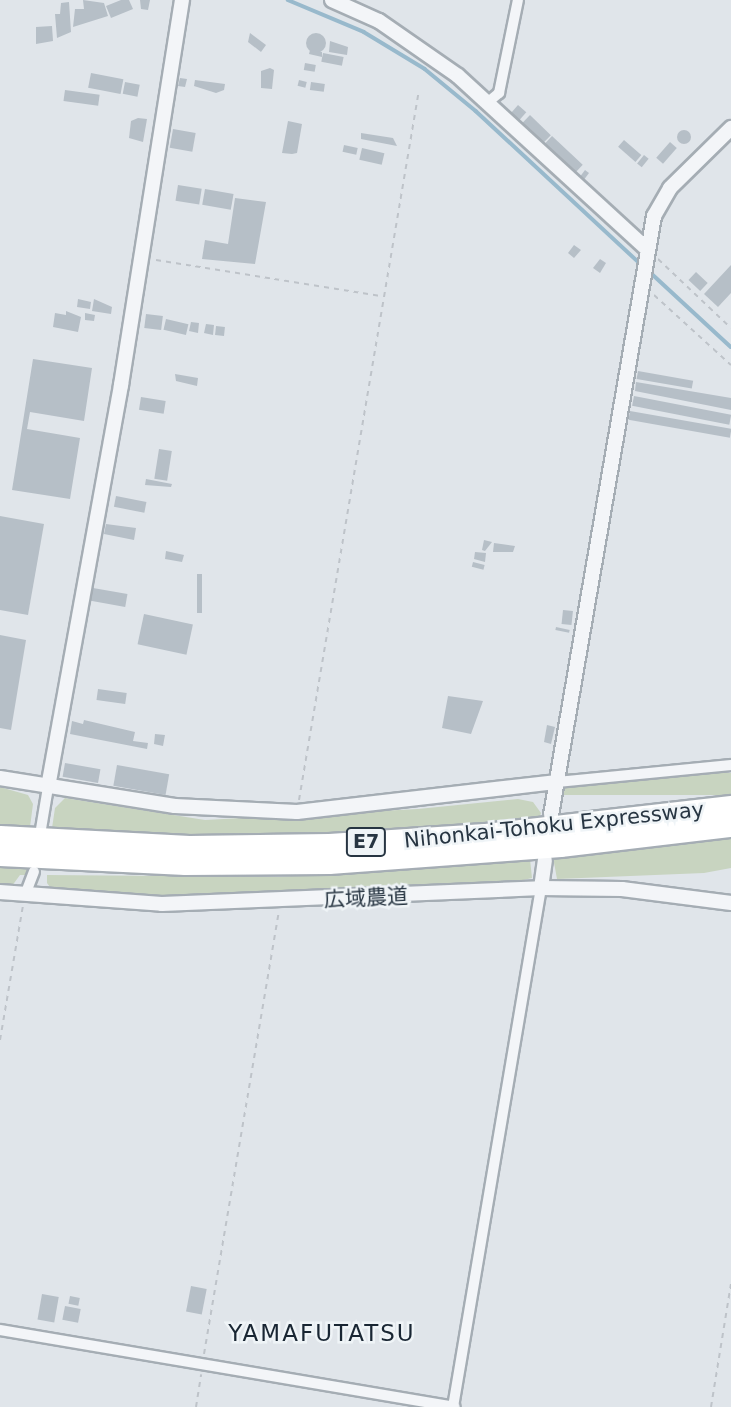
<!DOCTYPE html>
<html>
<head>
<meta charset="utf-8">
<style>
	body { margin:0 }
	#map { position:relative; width:731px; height:1407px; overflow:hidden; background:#e0e5ea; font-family:"DejaVu Sans","Noto Sans JP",sans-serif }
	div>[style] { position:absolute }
	.green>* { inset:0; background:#c8d4c0; transform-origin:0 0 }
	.stream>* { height:3.5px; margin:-1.75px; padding:0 1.75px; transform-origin:1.75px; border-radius:1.75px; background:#98b9cc }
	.building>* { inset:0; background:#b6bfc7; transform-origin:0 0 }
	.round { border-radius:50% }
	.path>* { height:2px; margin-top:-1px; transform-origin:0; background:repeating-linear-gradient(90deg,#bec3c9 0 5px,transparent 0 10px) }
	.roads { filter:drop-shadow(2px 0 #a5adb4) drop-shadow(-2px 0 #a5adb4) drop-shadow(0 2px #a5adb4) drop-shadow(0 -2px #a5adb4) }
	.minor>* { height:10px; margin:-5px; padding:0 5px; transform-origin:5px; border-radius:5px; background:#f3f5f8 }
	.tertiary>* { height:14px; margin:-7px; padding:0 7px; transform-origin:7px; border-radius:7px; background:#f3f5f8 }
	.motorway>* { height:21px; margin:-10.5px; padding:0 10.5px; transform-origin:10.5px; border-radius:10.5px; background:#fff }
	span { translate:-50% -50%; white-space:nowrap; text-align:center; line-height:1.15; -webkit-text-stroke:5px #eff4f7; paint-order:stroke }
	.shield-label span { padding:2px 5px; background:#eff4f7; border:2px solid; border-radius:5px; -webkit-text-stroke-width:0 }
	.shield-label { font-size:19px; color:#273542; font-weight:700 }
	.street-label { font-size:21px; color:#273542 }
	.neighbourhood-label { font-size:23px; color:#192633; letter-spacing:2px }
</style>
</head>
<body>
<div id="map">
	<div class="green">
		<i style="left:731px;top:773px;width:22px;height:167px;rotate:90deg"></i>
		<i style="clip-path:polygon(0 787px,28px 795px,33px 804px,30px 827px,0 824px)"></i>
		<i style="clip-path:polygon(65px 798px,205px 820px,418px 809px,518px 799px,533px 802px,541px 813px,539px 819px,418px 830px,217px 837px,52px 828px,55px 808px)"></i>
		<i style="clip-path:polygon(731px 838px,731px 868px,704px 873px,557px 879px,553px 857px)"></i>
		<i style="clip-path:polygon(530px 859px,532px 878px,483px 889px,147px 900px,55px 894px,47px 883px,47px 875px,278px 877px)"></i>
		<i style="clip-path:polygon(0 866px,29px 868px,29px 875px,20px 875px,9px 890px,0 889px)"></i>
	</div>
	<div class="stream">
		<i style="left:288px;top:0;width:82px;rotate:22.8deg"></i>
		<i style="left:364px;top:32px;width:71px;rotate:31.2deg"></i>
		<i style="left:425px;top:69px;width:66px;rotate:39.5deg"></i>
		<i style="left:476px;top:111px;width:226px;rotate:42.9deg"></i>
		<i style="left:650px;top:272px;width:110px;rotate:42.8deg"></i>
	</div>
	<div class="building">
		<i style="clip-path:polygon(83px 0,104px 3px,108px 16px,73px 27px,75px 9px,84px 9px)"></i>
		<i style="clip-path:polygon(121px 0,129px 0,133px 9px,111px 18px,106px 6px)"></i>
		<i style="clip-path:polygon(140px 0,150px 0,148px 10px,141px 9px)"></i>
		<i style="clip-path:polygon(69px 2px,71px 32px,57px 38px,55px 14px,60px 14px,61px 3px)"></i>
		<i style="clip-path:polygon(52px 26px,53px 41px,36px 44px,36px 27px)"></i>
		<i class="round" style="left:306px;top:33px;width:20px;height:20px"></i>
		<i style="clip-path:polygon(250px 33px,266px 45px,261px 52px,248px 42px)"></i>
		<i style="clip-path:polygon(330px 41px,348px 47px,347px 55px,329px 52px)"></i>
		<i style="clip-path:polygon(310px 50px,322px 52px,322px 57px,309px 54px)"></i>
		<i style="left:323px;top:53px;width:21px;height:9px;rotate:11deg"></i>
		<i style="left:305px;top:63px;width:11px;height:7px;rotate:10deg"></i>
		<i style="clip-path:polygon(270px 68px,274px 70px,272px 89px,261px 88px,261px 71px)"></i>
		<i style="left:91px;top:73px;width:33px;height:15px;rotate:11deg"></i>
		<i style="clip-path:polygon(180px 78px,187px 79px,185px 87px,178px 86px)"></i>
		<i style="clip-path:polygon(195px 80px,225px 84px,224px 90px,216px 93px,194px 86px)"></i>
		<i style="left:299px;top:80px;width:8px;height:6px;rotate:14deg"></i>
		<i style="left:125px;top:82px;width:15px;height:12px;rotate:11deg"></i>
		<i style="left:311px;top:82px;width:14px;height:8px;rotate:8deg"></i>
		<i style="left:65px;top:90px;width:35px;height:11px;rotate:8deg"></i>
		<i style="left:518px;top:105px;width:11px;height:12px;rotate:41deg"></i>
		<i style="left:530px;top:115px;width:29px;height:11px;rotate:44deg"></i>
		<i style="clip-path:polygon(138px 118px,147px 119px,143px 142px,129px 138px,131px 121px)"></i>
		<i style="clip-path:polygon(288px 121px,302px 124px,297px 153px,292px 154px,282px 153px)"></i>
		<i style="left:173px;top:129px;width:23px;height:19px;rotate:10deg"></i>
		<i class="round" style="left:677px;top:130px;width:14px;height:14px"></i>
		<i style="clip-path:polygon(361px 133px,393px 138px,397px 146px,361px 139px)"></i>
		<i style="left:552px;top:136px;width:42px;height:11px;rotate:43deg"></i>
		<i style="left:624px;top:140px;width:23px;height:9px;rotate:41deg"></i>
		<i style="left:670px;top:142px;width:9px;height:21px;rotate:41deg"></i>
		<i style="left:344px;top:145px;width:14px;height:7px;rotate:12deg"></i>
		<i style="left:362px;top:148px;width:23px;height:12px;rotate:13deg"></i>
		<i style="left:644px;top:155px;width:6px;height:11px;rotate:39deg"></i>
		<i style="left:585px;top:170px;width:5px;height:9px;rotate:37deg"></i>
		<i style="left:178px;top:185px;width:24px;height:16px;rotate:9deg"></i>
		<i style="left:205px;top:189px;width:29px;height:16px;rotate:10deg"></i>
		<i style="clip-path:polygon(235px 198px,266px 202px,255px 264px,202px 259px,205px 240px,228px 244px)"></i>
		<i style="clip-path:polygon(574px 245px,581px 250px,574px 258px,568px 253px)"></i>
		<i style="clip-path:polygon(600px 259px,606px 263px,600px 273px,593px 268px)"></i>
		<i style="clip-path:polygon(731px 265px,731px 293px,718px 307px,704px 294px)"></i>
		<i style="left:696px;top:272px;width:16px;height:11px;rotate:43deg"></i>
		<i style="clip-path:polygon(78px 299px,91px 302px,90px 309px,77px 307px)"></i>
		<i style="clip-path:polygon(94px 299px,112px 307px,111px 314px,92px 311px)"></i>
		<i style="clip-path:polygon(66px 311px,81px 317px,78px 332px,53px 327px,55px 313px,66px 315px)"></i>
		<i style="clip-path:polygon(85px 313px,95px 315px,94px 321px,85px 320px)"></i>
		<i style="left:146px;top:314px;width:17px;height:14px;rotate:7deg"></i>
		<i style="left:166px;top:319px;width:23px;height:11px;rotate:13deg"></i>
		<i style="clip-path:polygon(191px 322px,199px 323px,198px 333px,189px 331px)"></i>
		<i style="clip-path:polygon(206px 324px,214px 325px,213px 335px,204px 333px)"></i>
		<i style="left:216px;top:326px;width:9px;height:9px;rotate:6deg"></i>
		<i style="clip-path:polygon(33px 359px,92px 368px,84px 421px,30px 412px,27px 429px,80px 438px,70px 499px,12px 490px)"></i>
		<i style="left:638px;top:371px;width:56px;height:8px;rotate:10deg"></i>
		<i style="clip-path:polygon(175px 374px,198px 378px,197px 386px,176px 381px)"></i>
		<i style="clip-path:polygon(636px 382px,731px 398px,731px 410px,635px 391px)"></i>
		<i style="left:634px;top:396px;width:99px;height:10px;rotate:11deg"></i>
		<i style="left:141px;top:397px;width:25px;height:13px;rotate:9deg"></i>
		<i style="left:630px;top:411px;width:103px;height:9px;rotate:10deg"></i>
		<i style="left:159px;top:449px;width:13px;height:30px;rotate:9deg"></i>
		<i style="clip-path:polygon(146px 479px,172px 484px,171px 487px,145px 485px)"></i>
		<i style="left:116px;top:496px;width:31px;height:11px;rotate:11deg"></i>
		<i style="clip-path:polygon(0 516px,44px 524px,28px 615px,0 610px)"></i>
		<i style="clip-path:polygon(106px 524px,136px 528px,134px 540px,104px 534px)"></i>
		<i style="clip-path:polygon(484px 540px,492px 542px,485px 551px,482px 550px)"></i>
		<i style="clip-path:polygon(494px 543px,515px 546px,513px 552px,493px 552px)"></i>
		<i style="clip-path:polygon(166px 551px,184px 555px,182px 562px,165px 559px)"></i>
		<i style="clip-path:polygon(475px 552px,486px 553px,485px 562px,474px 559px)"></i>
		<i style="left:473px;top:562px;width:12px;height:5px;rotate:14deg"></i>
		<i style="left:197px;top:574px;width:5px;height:39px"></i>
		<i style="left:93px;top:588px;width:35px;height:13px;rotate:10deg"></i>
		<i style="left:563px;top:610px;width:10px;height:14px;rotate:6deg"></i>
		<i style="left:144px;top:614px;width:50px;height:31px;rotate:12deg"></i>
		<i style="left:556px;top:627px;width:14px;height:3px;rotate:12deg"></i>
		<i style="clip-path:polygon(0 635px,26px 640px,11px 730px,0 728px)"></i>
		<i style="left:98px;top:689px;width:29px;height:11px;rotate:8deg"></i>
		<i style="clip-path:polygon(448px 696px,483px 701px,471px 734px,442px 728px)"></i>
		<i style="clip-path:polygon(84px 720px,135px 732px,133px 741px,148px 743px,147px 749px,70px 734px,72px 721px,83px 724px)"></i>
		<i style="clip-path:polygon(547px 725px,555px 727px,551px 744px,544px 742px)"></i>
		<i style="clip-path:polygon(155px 734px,165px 735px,163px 746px,154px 744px)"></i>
		<i style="left:65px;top:763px;width:36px;height:14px;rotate:10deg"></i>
		<i style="left:117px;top:765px;width:53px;height:21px;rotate:10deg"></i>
		<i style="left:191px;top:1286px;width:16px;height:26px;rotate:11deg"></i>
		<i style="left:42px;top:1294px;width:17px;height:26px;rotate:10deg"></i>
		<i style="left:70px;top:1296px;width:10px;height:8px;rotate:11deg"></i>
		<i style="left:65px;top:1306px;width:16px;height:14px;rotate:11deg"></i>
	</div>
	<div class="path">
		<i style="left:658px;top:259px;width:100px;rotate:43.4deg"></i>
		<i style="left:156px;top:260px;width:229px;rotate:9.1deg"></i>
		<i style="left:654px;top:295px;width:104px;rotate:42.3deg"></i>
		<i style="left:299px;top:800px;width:720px;rotate:-80.41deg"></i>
		<i style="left:0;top:1040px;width:136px;rotate:-80.3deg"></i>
		<i style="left:204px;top:1354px;width:449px;rotate:-80.4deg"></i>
		<i style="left:196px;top:1407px;width:33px;rotate:-81deg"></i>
		<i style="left:711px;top:1407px;width:126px;rotate:-80.8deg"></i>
	</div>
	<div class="roads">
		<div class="minor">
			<i style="left:487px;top:103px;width:16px;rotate:-40deg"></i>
			<i style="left:499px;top:93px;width:95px;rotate:-78.5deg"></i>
			<i style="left:557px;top:782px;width:175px;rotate:-5.6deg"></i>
			<i style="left:41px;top:829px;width:43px;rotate:-80.5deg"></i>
			<i style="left:25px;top:895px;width:25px;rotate:-69deg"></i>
			<i style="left:0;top:1330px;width:461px;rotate:9.6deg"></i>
			<i style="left:453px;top:1407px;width:526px;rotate:-80.38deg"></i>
		</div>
		<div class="tertiary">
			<i style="left:332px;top:0;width:51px;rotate:24.1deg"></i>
			<i style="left:379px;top:21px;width:96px;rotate:34.8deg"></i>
			<i style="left:458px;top:76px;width:256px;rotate:42.5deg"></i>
			<i style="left:0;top:778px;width:177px;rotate:9.1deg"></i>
			<i style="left:175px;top:806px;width:122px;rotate:2.8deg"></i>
			<i style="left:297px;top:812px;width:262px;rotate:-6.6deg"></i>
			<i style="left:48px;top:787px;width:409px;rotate:-79.7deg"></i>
			<i style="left:121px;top:385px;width:390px;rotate:-81deg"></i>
			<i style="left:551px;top:815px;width:608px;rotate:-80.24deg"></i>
			<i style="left:654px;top:216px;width:32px;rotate:-60deg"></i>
			<i style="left:670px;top:188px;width:86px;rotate:-44.5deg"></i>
			<i style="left:541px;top:888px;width:28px;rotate:-82deg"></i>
			<i style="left:0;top:892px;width:162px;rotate:4.2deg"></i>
			<i style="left:162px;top:904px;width:379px;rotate:-2.4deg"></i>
			<i style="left:541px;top:888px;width:81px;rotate:0.7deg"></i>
			<i style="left:622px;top:889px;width:110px;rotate:7.3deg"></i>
		</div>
		<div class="motorway">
			<i style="left:0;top:836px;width:189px;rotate:3deg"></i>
			<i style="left:189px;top:846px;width:140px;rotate:-0.8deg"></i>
			<i style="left:329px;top:844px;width:156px;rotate:-3.7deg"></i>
			<i style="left:485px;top:834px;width:248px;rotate:-6.5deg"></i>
			<i style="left:0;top:855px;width:185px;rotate:2.8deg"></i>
			<i style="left:185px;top:864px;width:144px;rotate:-0.4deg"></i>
			<i style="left:329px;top:863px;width:232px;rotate:-4.2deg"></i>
			<i style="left:560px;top:846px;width:172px;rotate:-6.7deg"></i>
		</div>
	</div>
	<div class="shield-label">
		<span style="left:366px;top:842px">E7</span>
	</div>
	<div class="street-label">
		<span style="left:554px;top:825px;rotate:-6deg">Nihonkai-Tohoku Expressway</span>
		<span style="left:366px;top:898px;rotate:-3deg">広域農道</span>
	</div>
	<div class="neighbourhood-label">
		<span style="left:322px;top:1333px">YAMAFUTATSU</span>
	</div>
</div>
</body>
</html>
